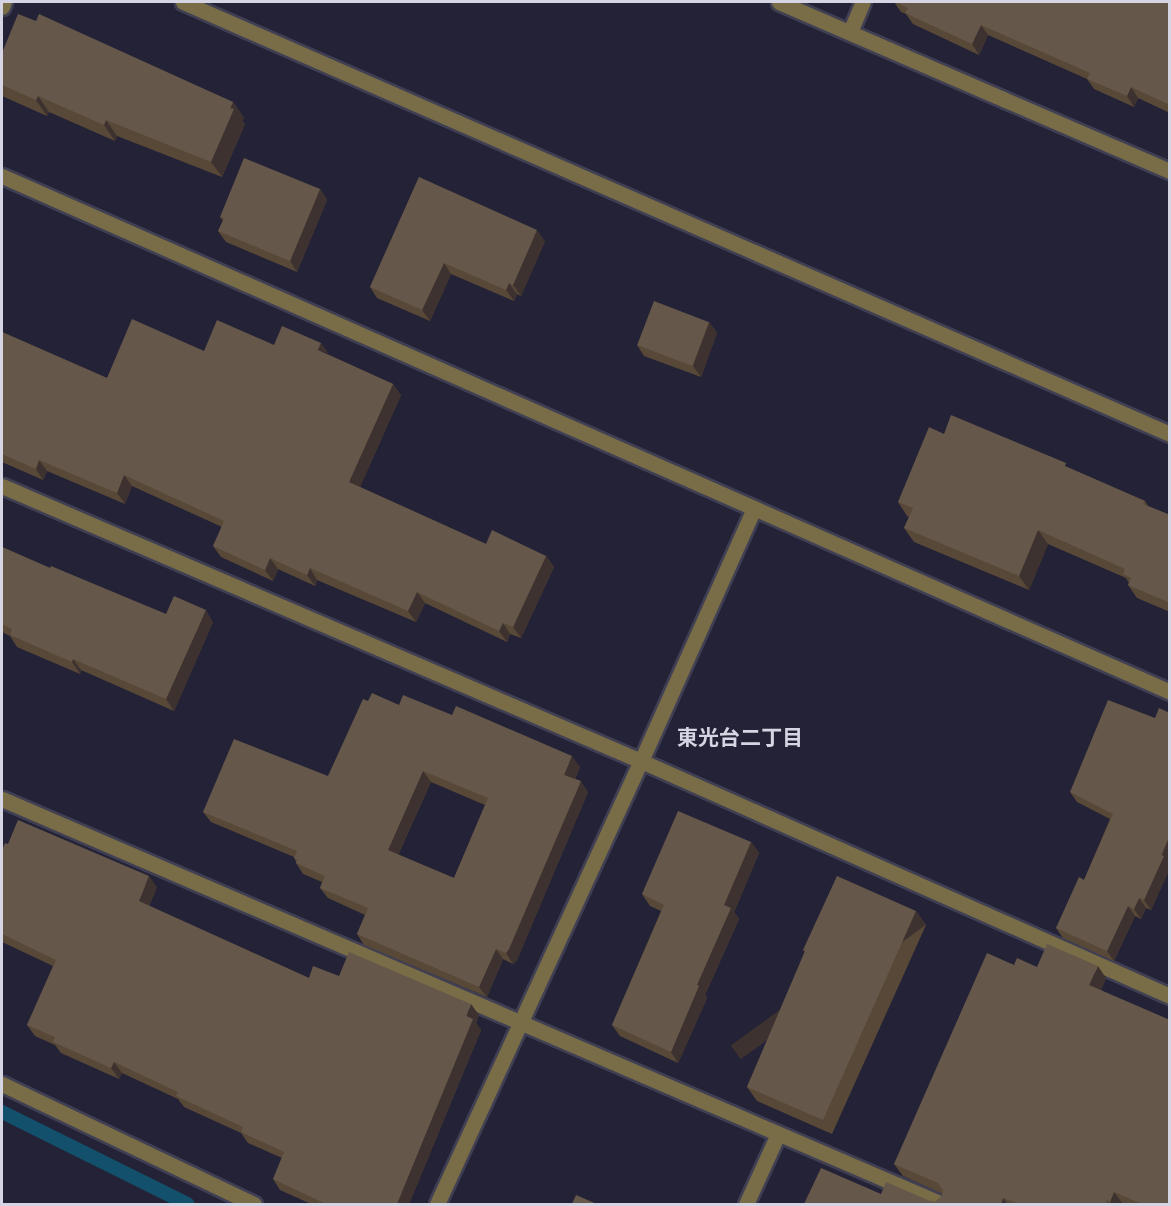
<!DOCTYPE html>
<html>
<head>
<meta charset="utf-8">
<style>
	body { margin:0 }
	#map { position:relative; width:1171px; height:1206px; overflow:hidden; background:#242237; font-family:"Exo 2","Noto Sans JP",sans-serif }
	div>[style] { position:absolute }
	.stream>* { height:14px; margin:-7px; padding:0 7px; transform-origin:7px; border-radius:7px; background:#13506c }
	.roads { filter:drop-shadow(2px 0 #403f53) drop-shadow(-2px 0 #403f53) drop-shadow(0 2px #403f53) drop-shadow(0 -2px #403f53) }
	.minor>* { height:15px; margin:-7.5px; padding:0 7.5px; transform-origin:7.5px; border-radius:7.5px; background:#796d47 }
	.wall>* { inset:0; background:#584837 }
	.shaded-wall>* { inset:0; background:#3d322f; transform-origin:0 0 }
	.building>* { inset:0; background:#655749; transform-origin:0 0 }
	span { translate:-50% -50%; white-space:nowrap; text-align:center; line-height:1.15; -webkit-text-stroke:4.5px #242237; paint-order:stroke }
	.neighbourhood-label { font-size:21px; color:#d6d5e3; font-weight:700 }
	.frame { position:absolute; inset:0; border:3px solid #d6d5e3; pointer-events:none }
</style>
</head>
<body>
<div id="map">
	<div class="stream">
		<i style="left:2px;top:1112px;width:207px;rotate:26.4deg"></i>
	</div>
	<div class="roads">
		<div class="minor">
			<i style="left:183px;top:2px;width:1077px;rotate:23.64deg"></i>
			<i style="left:779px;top:2px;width:426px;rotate:23.4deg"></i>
			<i style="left:2px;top:7px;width:5px;rotate:-68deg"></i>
			<i style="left:850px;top:32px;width:33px;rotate:-67deg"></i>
			<i style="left:2px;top:176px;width:1277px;rotate:23.83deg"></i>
			<i style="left:2px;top:486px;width:696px;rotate:23.29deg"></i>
			<i style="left:641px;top:761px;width:579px;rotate:23.95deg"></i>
			<i style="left:2px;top:799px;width:1024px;rotate:23.31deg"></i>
			<i style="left:2px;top:1084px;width:279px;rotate:25.5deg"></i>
			<i style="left:437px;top:1204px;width:488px;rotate:-65.3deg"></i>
			<i style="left:641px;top:761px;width:277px;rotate:-65.9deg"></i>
			<i style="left:746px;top:1204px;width:77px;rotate:-65.4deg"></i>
		</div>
	</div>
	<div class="wall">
		<i style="clip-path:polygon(894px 2px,1170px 2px,1170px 113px,1138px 98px,1134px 107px,1094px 89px,1087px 79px,988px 35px,979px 55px,913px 24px,906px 14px,901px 12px)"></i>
		<i style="clip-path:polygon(36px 21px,233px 102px,244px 118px,242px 121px,245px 124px,222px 177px,117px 136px,115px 141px,49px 112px,47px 116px,2px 96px,2px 53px)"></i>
		<i style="clip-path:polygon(419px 177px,545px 241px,521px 296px,517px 294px,514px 301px,451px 274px,430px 321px,377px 298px,370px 287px)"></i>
		<i style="clip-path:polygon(320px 189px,327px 200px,297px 272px,226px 242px,218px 231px,223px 221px,220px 217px)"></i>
		<i style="clip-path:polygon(709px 322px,717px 333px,701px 377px,644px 356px,637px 345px)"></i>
		<i style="clip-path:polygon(2px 332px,107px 378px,204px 351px,274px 345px,329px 355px,393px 384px,401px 395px,360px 487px,486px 544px,546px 556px,554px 567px,521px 638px,510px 634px,507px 642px,425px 603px,416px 622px,317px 580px,315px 586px,278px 569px,273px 581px,221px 557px,213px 546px,222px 527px,132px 486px,125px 504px,47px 471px,43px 480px,2px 462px)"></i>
		<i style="clip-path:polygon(944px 434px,1069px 468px,1145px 501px,1148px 506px,1170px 515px,1170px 612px,1137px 598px,1128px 585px,1129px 583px,1126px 578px,1048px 544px,1029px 590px,914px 542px,904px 528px,909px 517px,907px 516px,898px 502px)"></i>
		<i style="clip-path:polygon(2px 547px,50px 568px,166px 614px,213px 622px,174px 711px,81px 670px,80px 674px,17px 647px,10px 636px,2px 632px)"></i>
		<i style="clip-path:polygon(evenodd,368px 701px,399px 705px,452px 715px,580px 767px,575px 779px,588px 792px,517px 960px,513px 964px,503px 959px,487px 997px,364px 945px,357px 934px,365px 915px,328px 898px,320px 888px,322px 882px,303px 874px,296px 863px,296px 862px,294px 857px,211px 822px,203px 812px,328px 776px,368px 701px,431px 782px,485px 805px,454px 878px,398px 855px,431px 782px)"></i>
		<i style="clip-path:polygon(1170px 713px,1170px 868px,1151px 910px,1146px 908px,1141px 919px,1135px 916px,1114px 961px,1063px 938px,1056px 928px,1084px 880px,1110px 819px,1077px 802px,1070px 792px,1155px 718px)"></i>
		<i style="clip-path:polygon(751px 842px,759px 853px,734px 912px,739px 919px,705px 995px,707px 998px,678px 1063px,620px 1036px,612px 1025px,661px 911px,650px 906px,642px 894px)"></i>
		<i style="clip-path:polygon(2px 850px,157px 887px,149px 906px,309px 978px,339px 976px,479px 1015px,476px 1023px,481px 1030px,409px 1204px,311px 1204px,280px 1190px,273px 1179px,282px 1158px,248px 1143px,241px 1133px,184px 1107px,178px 1099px,122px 1073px,119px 1079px,61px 1053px,55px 1045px,35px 1036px,27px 1025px,53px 966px,2px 942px)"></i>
		<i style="clip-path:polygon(916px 911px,926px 925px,832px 1134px,757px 1101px,747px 1087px,805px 952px,803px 950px)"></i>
		<i style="clip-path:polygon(1014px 965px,1037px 967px,1106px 978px,1101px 990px,1170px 1204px,804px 1204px,881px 1194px,935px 1202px,942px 1196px,943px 1194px,903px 1176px,894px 1164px)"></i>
	</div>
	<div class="shaded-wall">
		<i style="clip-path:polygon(981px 25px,988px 35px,979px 55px,972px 44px)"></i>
		<i style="clip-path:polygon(1131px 87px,1138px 98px,1134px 107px,1127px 96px)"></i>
		<i style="clip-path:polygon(38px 96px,49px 112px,47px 116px,36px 100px)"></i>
		<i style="clip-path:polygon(233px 102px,244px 118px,242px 121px,245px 124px,222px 177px,211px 162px)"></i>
		<i style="clip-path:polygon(106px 120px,117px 136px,115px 141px,104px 125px)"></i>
		<i style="clip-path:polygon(320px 189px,327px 200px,297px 272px,290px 261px)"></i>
		<i style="clip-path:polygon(537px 230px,545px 241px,521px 296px,513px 285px)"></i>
		<i style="clip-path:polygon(444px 263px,451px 274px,430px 321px,422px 310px)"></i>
		<i style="clip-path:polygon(509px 283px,517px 294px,514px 301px,506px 290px)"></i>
		<i style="clip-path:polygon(709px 322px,717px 333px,701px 377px,693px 366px)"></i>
		<i style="clip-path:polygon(321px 343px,329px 354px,318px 350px)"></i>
		<i style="clip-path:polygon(393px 384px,401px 395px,357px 494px,349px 482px)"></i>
		<i style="clip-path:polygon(39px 460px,47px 471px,43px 480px,36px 469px)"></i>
		<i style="clip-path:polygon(124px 475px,132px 486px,125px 504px,117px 493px)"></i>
		<i style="clip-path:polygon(1038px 530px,1048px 544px,1029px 590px,1019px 576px)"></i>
		<i style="clip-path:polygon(546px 556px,554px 567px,521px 638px,513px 627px)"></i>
		<i style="clip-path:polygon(270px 558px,278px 569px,273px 581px,265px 570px)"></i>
		<i style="clip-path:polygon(310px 568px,317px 580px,315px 586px,307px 575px)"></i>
		<i style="clip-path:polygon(417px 592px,425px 603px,416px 622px,408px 611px)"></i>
		<i style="clip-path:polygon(206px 610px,213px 622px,174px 711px,166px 699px)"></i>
		<i style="clip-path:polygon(503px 623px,510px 634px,507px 642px,499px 631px)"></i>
		<i style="clip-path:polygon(73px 659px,81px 670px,80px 674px,72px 662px)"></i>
		<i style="clip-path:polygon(572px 756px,580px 767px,572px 785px,564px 775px)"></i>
		<i style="clip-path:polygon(423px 771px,431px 782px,395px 861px,388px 850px)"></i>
		<i style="clip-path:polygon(581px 781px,588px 792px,517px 960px,513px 964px,506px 953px)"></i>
		<i style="clip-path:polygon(1170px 835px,1170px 868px,1151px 910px,1144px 900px)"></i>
		<i style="clip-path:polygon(751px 842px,759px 853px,734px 912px,739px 919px,705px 995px,707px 998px,678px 1063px,671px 1052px,697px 985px,724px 905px)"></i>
		<i style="clip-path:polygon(149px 876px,157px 887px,146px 912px,139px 901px)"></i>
		<i style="clip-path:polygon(1139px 898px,1146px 908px,1141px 919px,1134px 909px)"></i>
		<i style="clip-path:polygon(1128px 906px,1135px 916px,1114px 961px,1107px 951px)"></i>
		<i style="left:916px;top:911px;width:17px;height:229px;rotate:54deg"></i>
		<i style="clip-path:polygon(496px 949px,503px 959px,487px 997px,479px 987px)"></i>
		<i style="clip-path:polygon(1098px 966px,1106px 978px,1098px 997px,1089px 985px)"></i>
		<i style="clip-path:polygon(471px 1004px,479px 1015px,476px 1023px,481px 1030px,409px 1204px,397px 1204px)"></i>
		<i style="clip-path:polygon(114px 1062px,122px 1073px,119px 1079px,111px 1068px)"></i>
		<i style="clip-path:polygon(1114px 1192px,1123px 1204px,1112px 1204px,1110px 1202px)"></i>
		<i style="clip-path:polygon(1003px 1198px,1008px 1204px,1001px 1204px)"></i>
	</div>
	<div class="building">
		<i style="clip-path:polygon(895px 2px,1170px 2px,1170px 105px,1131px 87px,1127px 96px,1087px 79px,1090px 73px,981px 25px,972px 44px,905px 13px,908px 8px)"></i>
		<i style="clip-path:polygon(18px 14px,36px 21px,39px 14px,233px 102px,230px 108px,234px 109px,211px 162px,106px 120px,104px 125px,38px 96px,36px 100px,2px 85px,2px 53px)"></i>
		<i style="clip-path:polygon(244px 158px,320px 189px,290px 261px,218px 231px,224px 218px,220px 217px)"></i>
		<i style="clip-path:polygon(419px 177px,537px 230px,513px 285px,509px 283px,506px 290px,444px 263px,422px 310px,370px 287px)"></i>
		<i style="left:654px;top:301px;width:59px;height:47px;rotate:21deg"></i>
		<i style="clip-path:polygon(132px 319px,204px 351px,217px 320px,274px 345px,282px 326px,321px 343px,318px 350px,393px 384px,349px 482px,486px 544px,492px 530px,546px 556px,513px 627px,503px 623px,499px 631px,417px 592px,408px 611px,310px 568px,307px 575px,270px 558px,265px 570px,213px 546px,224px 521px,124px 475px,117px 493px,39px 460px,36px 469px,2px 454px,2px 332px,107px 378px)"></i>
		<i style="clip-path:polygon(951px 415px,1066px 463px,1065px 466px,1145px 501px,1143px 504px,1170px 515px,1170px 603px,1128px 585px,1131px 578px,1123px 574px,1125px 569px,1038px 530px,1019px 576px,904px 528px,913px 508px,898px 502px,929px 427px,944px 434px)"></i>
		<i style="clip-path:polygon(2px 547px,50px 568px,51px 566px,166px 614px,174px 596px,206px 610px,166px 699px,73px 659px,72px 662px,10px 635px,12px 629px,2px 624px)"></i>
		<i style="clip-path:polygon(evenodd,372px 693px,399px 705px,403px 695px,452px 715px,456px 706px,572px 756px,564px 775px,581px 781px,509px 949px,506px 953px,496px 949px,479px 987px,357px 934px,368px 908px,320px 888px,325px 876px,296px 863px,297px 860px,294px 858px,297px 851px,203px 812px,234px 739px,328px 776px,363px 699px,368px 701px,372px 693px,423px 771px,488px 798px,454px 878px,388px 850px,423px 771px)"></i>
		<i style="clip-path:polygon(1108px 700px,1155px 718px,1159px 708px,1170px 713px,1170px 835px,1161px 855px,1164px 856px,1144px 900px,1139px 898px,1134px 909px,1128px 906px,1107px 951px,1056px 928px,1079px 877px,1084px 880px,1113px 814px,1070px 792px)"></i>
		<i style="clip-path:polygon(678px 811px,751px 842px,724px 905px,731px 908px,697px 985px,699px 986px,671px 1052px,612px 1025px,664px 905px,642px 894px)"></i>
		<i style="clip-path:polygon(18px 820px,149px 876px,139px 901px,309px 978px,313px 966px,339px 976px,349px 952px,471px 1004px,466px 1016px,473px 1019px,397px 1204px,326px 1204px,273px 1179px,284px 1152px,241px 1132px,243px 1127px,176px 1096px,178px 1092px,114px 1062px,111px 1068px,53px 1042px,55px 1037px,27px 1025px,56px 960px,2px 934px,2px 850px,5px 843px,8px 844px)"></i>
		<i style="clip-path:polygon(837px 876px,916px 911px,823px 1120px,747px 1087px,805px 951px,803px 950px)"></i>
		<i style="clip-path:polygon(1047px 944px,1098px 966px,1089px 985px,1170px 1020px,1170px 1204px,1142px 1204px,1114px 1192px,1110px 1202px,1107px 1200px,1105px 1204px,1020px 1204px,1003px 1198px,1001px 1204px,804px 1204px,821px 1168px,881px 1194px,886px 1182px,930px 1201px,935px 1202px,942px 1196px,943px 1190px,938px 1183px,894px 1164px,987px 953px,1014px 965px,1017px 958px,1037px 967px)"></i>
		<i style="clip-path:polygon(576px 1195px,597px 1204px,572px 1204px)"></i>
	</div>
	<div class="neighbourhood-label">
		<span style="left:740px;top:737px">東光台二丁目</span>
	</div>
	<div class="frame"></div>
</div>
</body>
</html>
